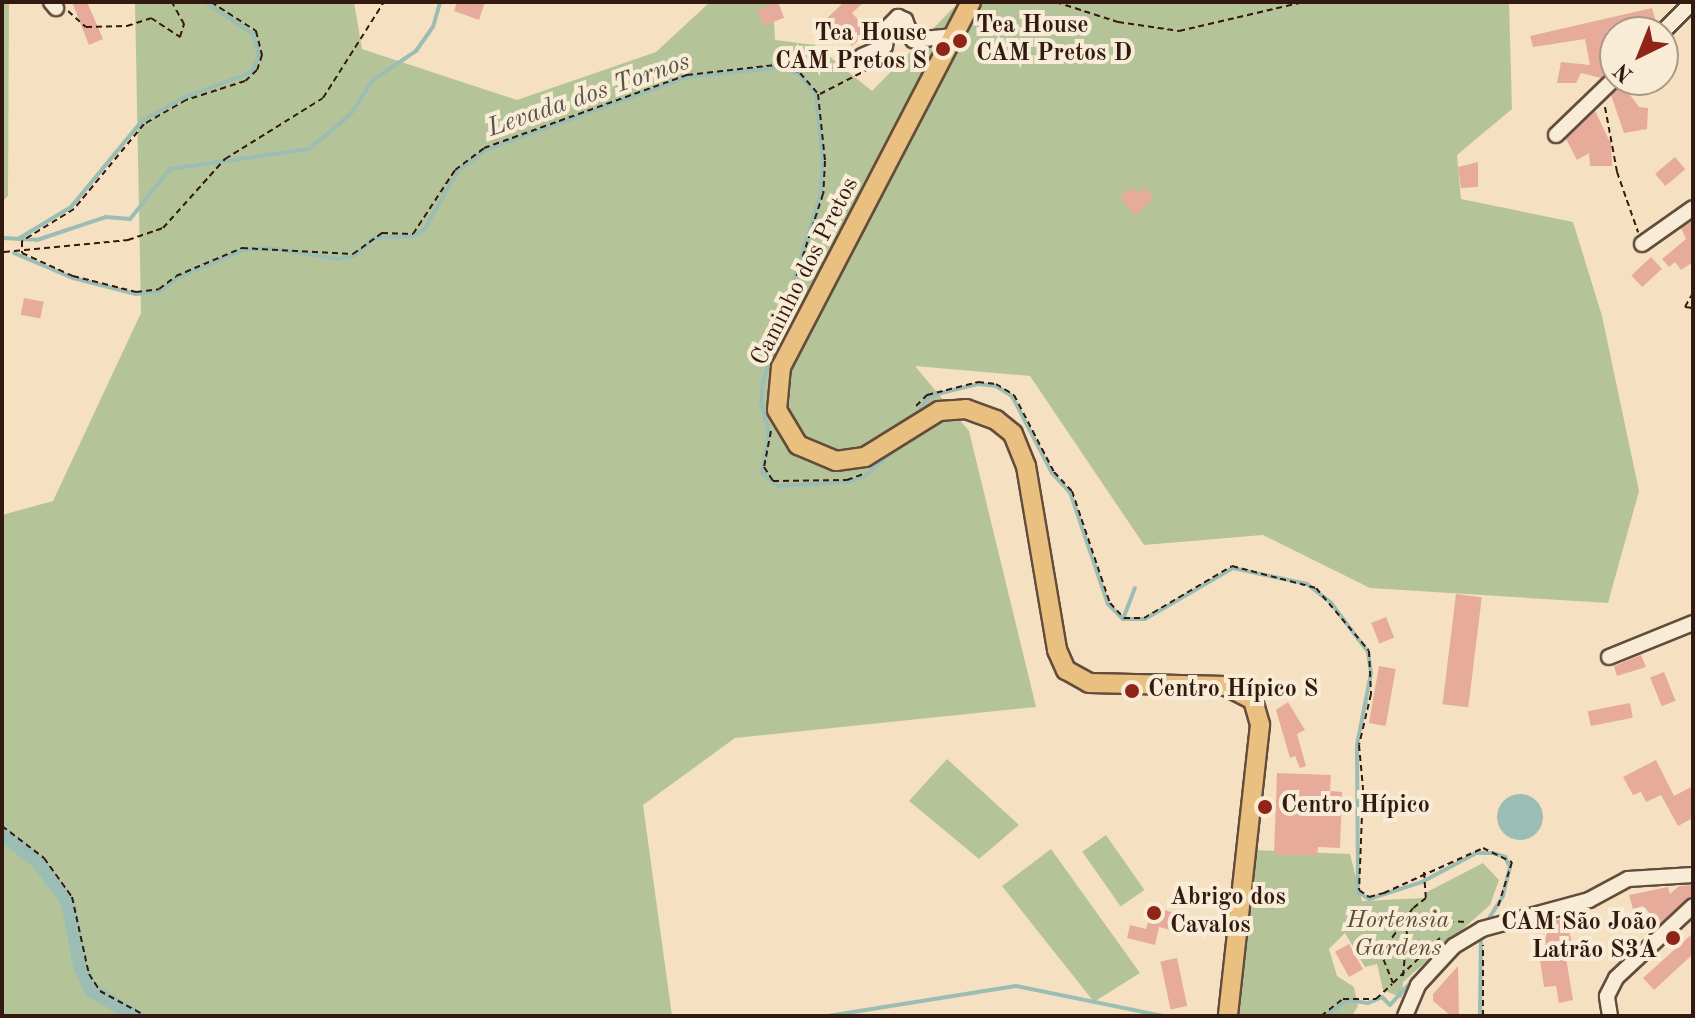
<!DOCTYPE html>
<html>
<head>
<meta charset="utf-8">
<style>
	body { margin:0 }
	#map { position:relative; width:1695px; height:1018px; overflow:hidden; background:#f5e1c1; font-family:"Old Standard TT",serif }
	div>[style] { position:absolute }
	.green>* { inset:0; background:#b5c498; transform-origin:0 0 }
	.water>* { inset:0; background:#9cbdb4 }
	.round { border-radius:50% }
	.stream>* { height:4px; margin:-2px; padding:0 2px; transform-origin:2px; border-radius:2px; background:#9cbdb4 }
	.canal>* { height:14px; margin:-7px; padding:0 7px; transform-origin:7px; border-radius:7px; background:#9cbdb4 }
	.building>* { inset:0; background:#e6ab9b; transform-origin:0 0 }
	.path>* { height:2px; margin-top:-1px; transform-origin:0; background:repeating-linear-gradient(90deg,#321a10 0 6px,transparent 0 10px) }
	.roads { filter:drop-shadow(2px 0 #634c3c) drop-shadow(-2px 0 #634c3c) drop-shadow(0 2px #634c3c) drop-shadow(0 -2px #634c3c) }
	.minor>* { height:14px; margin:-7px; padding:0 7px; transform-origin:7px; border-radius:7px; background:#f8ecd7 }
	.major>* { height:18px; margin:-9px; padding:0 9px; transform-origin:9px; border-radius:9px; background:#eac080 }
	.dots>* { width:22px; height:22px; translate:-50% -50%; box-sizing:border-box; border:4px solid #f8ecd7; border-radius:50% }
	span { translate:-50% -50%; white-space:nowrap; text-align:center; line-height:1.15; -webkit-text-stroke:8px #f8ecd7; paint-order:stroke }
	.poi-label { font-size:24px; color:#321a10; font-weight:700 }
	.left { translate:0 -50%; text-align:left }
	.right { translate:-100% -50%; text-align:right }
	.street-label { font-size:24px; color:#321a10 }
	.park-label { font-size:24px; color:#594d39; font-style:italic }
	.water-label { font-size:26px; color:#575349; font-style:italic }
	.frame { position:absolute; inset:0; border:4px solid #321a10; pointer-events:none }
	.north { position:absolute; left:1599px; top:16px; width:80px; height:80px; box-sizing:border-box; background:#f8ecd7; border:2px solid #a99887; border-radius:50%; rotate:223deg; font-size:22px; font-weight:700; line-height:32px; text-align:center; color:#321a10 }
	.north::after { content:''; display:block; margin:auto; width:28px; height:36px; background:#8f2418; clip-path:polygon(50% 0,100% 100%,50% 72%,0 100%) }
</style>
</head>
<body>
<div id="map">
	<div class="green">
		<i style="clip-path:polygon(2px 2px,9px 2px,8px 196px,2px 202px)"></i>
		<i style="clip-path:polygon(135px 2px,354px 2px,362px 49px,517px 100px,656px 52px,710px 2px,773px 2px,775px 40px,815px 45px,872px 91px,959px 2px,1509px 2px,1512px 109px,1457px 155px,1461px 199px,1573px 222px,1602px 316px,1639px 491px,1608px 603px,1370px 588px,1263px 535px,1144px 545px,1030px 376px,915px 366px,969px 431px,1036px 707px,735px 738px,643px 805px,672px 1016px,2px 1016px,2px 515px,53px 501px,141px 313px)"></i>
		<i style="clip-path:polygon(947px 759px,1019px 825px,979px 859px,909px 801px)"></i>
		<i style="left:1106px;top:835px;width:67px;height:29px;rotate:55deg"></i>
		<i style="clip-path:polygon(1051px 849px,1140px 973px,1094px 1002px,1002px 886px)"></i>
		<i style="clip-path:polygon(1252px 850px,1350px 854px,1362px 901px,1425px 898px,1425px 893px,1483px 863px,1499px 880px,1490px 905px,1403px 982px,1402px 998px,1383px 990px,1377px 964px,1365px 967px,1345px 933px,1329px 949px,1337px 976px,1354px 987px,1358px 1006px,1352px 1016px,1226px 1016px)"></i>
	</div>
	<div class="water">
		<i class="round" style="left:1497px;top:794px;width:46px;height:46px"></i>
	</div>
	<div class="stream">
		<i style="left:2px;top:238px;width:35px;rotate:3deg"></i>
		<i style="left:37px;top:240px;width:73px;rotate:-18.4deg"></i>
		<i style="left:106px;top:217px;width:24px;rotate:5deg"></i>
		<i style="left:130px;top:219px;width:64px;rotate:-51.3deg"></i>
		<i style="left:170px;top:169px;width:140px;rotate:-8.2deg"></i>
		<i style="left:309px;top:149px;width:53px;rotate:-39.7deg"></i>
		<i style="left:350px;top:115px;width:42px;rotate:-56.7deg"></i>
		<i style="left:373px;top:80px;width:52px;rotate:-34deg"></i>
		<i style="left:416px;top:51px;width:29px;rotate:-55deg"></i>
		<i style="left:433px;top:27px;width:26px;rotate:-74deg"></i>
		<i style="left:18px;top:239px;width:62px;rotate:-31.1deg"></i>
		<i style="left:71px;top:207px;width:112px;rotate:-50.5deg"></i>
		<i style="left:142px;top:121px;width:49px;rotate:-29.2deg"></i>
		<i style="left:185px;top:97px;width:72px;rotate:-20.5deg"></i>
		<i style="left:252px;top:72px;width:18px;rotate:-68deg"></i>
		<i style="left:259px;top:55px;width:22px;rotate:-106deg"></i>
		<i style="left:253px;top:34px;width:58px;rotate:-146.3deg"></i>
		<i style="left:14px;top:253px;width:64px;rotate:23deg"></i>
		<i style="left:73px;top:278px;width:65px;rotate:14.3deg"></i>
		<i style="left:136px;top:294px;width:24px;rotate:-7deg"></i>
		<i style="left:160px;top:291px;width:21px;rotate:-37deg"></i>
		<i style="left:177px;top:278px;width:72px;rotate:-23deg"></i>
		<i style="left:243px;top:250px;width:26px;rotate:-4deg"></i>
		<i style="left:269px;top:248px;width:70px;rotate:9.1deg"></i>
		<i style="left:338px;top:259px;width:16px;rotate:-11deg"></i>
		<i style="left:354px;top:256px;width:27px;rotate:-42deg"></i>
		<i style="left:374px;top:238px;width:40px;rotate:-2.9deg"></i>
		<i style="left:414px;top:236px;width:14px;rotate:-36deg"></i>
		<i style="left:425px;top:228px;width:64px;rotate:-60.3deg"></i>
		<i style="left:457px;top:172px;width:36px;rotate:-38deg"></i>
		<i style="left:485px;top:150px;width:215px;rotate:-19.9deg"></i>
		<i style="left:687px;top:77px;width:97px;rotate:-5.9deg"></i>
		<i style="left:783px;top:67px;width:17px;rotate:24deg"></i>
		<i style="left:799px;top:74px;width:26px;rotate:50deg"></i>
		<i style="left:816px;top:94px;width:67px;rotate:84deg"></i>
		<i style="left:823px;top:161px;width:32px;rotate:94deg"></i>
		<i style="left:821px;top:193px;width:197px;rotate:107.1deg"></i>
		<i style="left:763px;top:381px;width:22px;rotate:95deg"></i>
		<i style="left:761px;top:403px;width:31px;rotate:75deg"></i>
		<i style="left:769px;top:433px;width:41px;rotate:99.9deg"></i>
		<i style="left:762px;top:473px;width:21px;rotate:39deg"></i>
		<i style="left:778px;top:486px;width:70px;rotate:-3.3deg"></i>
		<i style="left:848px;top:482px;width:18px;rotate:-19deg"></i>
		<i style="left:865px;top:476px;width:53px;rotate:-41.2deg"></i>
		<i style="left:921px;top:408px;width:14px;rotate:-56deg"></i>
		<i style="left:929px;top:396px;width:50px;rotate:-13.8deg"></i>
		<i style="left:978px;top:384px;width:18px;rotate:6deg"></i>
		<i style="left:996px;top:386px;width:19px;rotate:32deg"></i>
		<i style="left:1012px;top:396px;width:87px;rotate:62.5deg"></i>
		<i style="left:1052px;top:473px;width:26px;rotate:47deg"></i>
		<i style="left:1070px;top:492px;width:118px;rotate:71.3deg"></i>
		<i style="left:1108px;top:604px;width:21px;rotate:45deg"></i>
		<i style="left:1123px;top:619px;width:22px"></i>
		<i style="left:1145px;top:619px;width:102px;rotate:-30.1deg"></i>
		<i style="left:1233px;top:568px;width:76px;rotate:12.2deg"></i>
		<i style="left:1307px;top:584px;width:31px;rotate:38deg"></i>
		<i style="left:1331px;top:603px;width:61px;rotate:52.9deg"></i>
		<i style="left:1368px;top:652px;width:21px;rotate:82deg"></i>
		<i style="left:1371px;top:673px;width:73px;rotate:101deg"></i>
		<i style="left:1357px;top:745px;width:147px;rotate:89.6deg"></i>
		<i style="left:1358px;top:892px;width:13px;rotate:32deg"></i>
		<i style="left:1369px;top:899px;width:56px;rotate:-17.8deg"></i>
		<i style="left:1422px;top:882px;width:61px;rotate:-28.2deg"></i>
		<i style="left:1476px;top:853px;width:17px"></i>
		<i style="left:1493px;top:853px;width:13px;rotate:18deg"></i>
		<i style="left:1505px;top:857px;width:11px;rotate:63deg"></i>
		<i style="left:1510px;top:867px;width:30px;rotate:104deg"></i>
		<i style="left:1503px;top:896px;width:32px;rotate:122deg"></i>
		<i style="left:1123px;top:619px;width:33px;rotate:-69deg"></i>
		<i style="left:828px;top:1016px;width:190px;rotate:-9.1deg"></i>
		<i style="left:1016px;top:986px;width:151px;rotate:11.5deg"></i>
		<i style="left:1325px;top:1016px;width:28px;rotate:-35deg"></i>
		<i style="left:1348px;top:1000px;width:20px;rotate:9deg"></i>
		<i style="left:1368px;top:1003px;width:15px;rotate:-23deg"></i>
		<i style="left:1382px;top:997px;width:11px;rotate:45deg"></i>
		<i style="left:1390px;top:1005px;width:79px;rotate:-47.6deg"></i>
		<i style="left:1480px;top:1016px;width:80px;rotate:-89.3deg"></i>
	</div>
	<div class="canal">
		<i style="left:2px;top:834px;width:46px;rotate:37.9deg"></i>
		<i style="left:38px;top:862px;width:50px;rotate:53.1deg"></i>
		<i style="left:68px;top:902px;width:65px;rotate:79.4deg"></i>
		<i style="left:80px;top:966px;width:26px;rotate:65deg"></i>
		<i style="left:91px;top:990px;width:51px;rotate:30.6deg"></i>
	</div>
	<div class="building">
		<i style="clip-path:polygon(72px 2px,87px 2px,103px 39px,89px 45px)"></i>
		<i style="clip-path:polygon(457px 2px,485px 2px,479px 20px,454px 11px)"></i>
		<i style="left:778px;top:2px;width:17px;height:22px;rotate:69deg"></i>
		<i style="clip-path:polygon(844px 2px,864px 2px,852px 13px,875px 38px,871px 41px,860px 39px,852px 46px,844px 37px,838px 44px,820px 25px)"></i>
		<i style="clip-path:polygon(1652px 8px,1656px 22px,1611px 32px,1615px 68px,1601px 78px,1581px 73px,1576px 83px,1557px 83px,1561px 62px,1590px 65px,1585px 39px,1533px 47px,1530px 36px)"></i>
		<i style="clip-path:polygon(1625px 80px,1652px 80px,1627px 91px,1639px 107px,1648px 108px,1647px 129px,1624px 133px,1611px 95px)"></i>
		<i style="clip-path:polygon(1595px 111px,1611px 144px,1612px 166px,1590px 166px,1589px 153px,1577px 160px,1566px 139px)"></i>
		<i style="left:1675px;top:157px;width:16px;height:26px;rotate:50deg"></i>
		<i style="clip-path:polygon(1478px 162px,1478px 187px,1461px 188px,1458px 167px)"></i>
		<i style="clip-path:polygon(1132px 187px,1137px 194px,1144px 187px,1154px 197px,1135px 216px,1120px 197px)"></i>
		<i style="clip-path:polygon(1693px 220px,1693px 262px,1681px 270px,1675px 262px,1669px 267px,1662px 259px,1686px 239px,1681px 228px)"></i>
		<i style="left:1651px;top:257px;width:16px;height:27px;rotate:47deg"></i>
		<i style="left:24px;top:298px;width:20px;height:17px;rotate:11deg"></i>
		<i style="left:1456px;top:594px;width:26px;height:111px;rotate:7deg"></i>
		<i style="left:1386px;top:617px;width:22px;height:16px;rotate:68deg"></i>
		<i style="clip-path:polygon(1641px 655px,1646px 667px,1617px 676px,1614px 666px)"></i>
		<i style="left:1379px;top:666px;width:17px;height:58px;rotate:10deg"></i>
		<i style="left:1664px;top:672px;width:31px;height:15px;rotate:68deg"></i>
		<i style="clip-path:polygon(1288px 702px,1305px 730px,1297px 734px,1306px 766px,1300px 768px,1295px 756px,1290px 758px,1276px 710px)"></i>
		<i style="left:1630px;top:703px;width:15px;height:43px;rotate:79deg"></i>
		<i style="clip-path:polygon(1656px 760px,1674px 796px,1693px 786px,1693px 818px,1678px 826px,1661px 795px,1646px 802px,1641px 792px,1633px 795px,1623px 777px)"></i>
		<i style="clip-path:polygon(1277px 773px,1331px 775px,1330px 791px,1342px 792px,1340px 848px,1318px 847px,1317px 856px,1274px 854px)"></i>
		<i style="clip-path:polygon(1693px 885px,1693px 896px,1659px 924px,1643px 906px,1633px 909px,1629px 895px,1668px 887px,1670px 894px,1679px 886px)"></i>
		<i style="clip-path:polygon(1152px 907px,1183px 915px,1179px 932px,1159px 927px,1155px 945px,1127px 938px,1130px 925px,1146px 929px)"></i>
		<i style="clip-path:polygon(1567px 918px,1572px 945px,1564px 946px,1573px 1000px,1559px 1003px,1556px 986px,1544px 987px,1540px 960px,1548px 959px,1542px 923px)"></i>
		<i style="clip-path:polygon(1693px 933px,1693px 954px,1654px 990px,1643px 978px)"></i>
		<i style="left:1349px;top:944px;width:29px;height:16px;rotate:61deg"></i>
		<i style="left:1177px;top:958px;width:49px;height:17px;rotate:78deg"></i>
		<i style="clip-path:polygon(1458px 966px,1459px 1016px,1451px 1016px,1433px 1001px,1433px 994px)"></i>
	</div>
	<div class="path">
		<i style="left:211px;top:2px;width:54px;rotate:32.8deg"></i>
		<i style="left:256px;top:31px;width:25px;rotate:76deg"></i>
		<i style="left:262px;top:55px;width:16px;rotate:108deg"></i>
		<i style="left:257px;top:70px;width:16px;rotate:137deg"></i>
		<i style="left:245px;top:81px;width:62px;rotate:162.1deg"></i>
		<i style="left:186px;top:100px;width:48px;rotate:150.3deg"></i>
		<i style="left:144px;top:124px;width:110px;rotate:129.5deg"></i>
		<i style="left:74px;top:209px;width:61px;rotate:148.4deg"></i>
		<i style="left:22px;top:241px;width:12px;rotate:90deg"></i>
		<i style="left:22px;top:253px;width:56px;rotate:24.3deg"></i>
		<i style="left:73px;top:276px;width:65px;rotate:14.3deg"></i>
		<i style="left:136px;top:292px;width:23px;rotate:-7deg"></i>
		<i style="left:159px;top:289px;width:21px;rotate:-37deg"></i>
		<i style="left:176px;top:276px;width:72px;rotate:-23deg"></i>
		<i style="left:242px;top:248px;width:111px;rotate:3.1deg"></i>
		<i style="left:353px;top:254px;width:36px;rotate:-36deg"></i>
		<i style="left:382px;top:233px;width:31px;rotate:2deg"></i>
		<i style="left:413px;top:234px;width:77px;rotate:-56.7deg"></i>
		<i style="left:455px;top:170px;width:36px;rotate:-37deg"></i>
		<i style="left:484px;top:148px;width:216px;rotate:-19.8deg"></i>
		<i style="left:687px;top:75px;width:98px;rotate:-6.5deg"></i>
		<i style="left:784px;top:64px;width:18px;rotate:29deg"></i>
		<i style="left:800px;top:73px;width:28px;rotate:49deg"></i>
		<i style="left:818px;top:94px;width:67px;rotate:84deg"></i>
		<i style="left:825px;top:161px;width:33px;rotate:93deg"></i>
		<i style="left:823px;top:194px;width:152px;rotate:108deg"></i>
		<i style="left:1056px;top:2px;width:65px;rotate:17.9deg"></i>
		<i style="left:1118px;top:22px;width:62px;rotate:8.4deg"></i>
		<i style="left:1179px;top:31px;width:128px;rotate:-13.1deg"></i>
		<i style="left:68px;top:11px;width:24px;rotate:42deg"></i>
		<i style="left:86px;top:27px;width:41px;rotate:-1.4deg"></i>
		<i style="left:127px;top:26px;width:25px;rotate:-18deg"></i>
		<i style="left:151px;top:18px;width:35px;rotate:33deg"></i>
		<i style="left:180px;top:37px;width:14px;rotate:-73deg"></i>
		<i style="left:184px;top:24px;width:25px;rotate:-119deg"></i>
		<i style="left:820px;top:94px;width:74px;rotate:-27.3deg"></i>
		<i style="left:1605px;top:107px;width:66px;rotate:79.5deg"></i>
		<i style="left:1617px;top:172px;width:64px;rotate:70.7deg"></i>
		<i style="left:4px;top:252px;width:125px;rotate:-5.5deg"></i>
		<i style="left:128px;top:240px;width:37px;rotate:-19deg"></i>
		<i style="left:163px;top:228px;width:93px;rotate:-48.1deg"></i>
		<i style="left:225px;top:159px;width:115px;rotate:-31.9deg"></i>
		<i style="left:323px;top:98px;width:114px;rotate:-57.6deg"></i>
		<i style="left:1693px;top:293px;width:16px;rotate:120deg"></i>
		<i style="left:1685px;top:307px;width:8px;rotate:7deg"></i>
		<i style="left:916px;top:406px;width:16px;rotate:-45deg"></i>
		<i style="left:927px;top:395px;width:53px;rotate:-14.3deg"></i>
		<i style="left:978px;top:382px;width:18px;rotate:6deg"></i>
		<i style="left:996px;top:384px;width:21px;rotate:31deg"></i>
		<i style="left:1014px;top:395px;width:87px;rotate:62.5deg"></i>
		<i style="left:1054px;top:472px;width:26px;rotate:47deg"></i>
		<i style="left:1072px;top:491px;width:118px;rotate:71.3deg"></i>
		<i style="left:1110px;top:603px;width:21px;rotate:47deg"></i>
		<i style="left:1124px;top:618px;width:20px"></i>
		<i style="left:1144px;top:618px;width:102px;rotate:-30.6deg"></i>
		<i style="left:1232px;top:566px;width:87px;rotate:14.7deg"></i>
		<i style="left:1316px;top:588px;width:82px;rotate:49.9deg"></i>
		<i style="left:1369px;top:651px;width:43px;rotate:87.3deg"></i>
		<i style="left:1371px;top:694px;width:52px;rotate:103.2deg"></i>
		<i style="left:1359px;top:745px;width:43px;rotate:84.7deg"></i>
		<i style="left:1363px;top:788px;width:102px;rotate:92.2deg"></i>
		<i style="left:1359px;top:890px;width:12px;rotate:35deg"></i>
		<i style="left:1369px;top:897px;width:16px;rotate:-15deg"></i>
		<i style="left:1384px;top:893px;width:109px;rotate:-24.4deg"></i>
		<i style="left:1483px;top:848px;width:32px;rotate:26deg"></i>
		<i style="left:1512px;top:862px;width:50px;rotate:107.4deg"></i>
		<i style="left:771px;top:431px;width:37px;rotate:101deg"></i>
		<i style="left:764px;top:467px;width:17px;rotate:57deg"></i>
		<i style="left:773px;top:481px;width:74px;rotate:-0.8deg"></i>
		<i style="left:847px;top:480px;width:20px;rotate:-20deg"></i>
		<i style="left:2px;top:826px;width:53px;rotate:37.3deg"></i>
		<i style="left:44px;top:858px;width:48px;rotate:54.3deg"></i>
		<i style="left:72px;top:897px;width:79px;rotate:77.6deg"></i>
		<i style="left:89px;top:974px;width:20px;rotate:57deg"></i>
		<i style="left:100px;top:991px;width:52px;rotate:28.5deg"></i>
		<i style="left:1424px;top:872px;width:26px;rotate:86deg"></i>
		<i style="left:1426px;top:898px;width:16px;rotate:142deg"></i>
		<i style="left:1413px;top:908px;width:42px;rotate:125.2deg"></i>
		<i style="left:1389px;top:942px;width:13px;rotate:-176deg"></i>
		<i style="left:1376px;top:941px;width:45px;rotate:68deg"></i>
		<i style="left:1393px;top:983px;width:65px;rotate:-43.8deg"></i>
		<i style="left:1403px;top:976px;width:44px;rotate:-84.8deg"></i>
		<i style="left:1407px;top:932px;width:9px;rotate:-126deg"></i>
		<i style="left:1402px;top:925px;width:39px;rotate:-21deg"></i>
		<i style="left:1438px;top:911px;width:14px;rotate:45deg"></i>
		<i style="left:1448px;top:921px;width:19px;rotate:3deg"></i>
		<i style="left:1321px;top:1016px;width:28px;rotate:-38deg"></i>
		<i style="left:1343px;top:999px;width:33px"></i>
		<i style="left:1376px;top:999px;width:22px;rotate:-43deg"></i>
		<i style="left:1483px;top:1016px;width:71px;rotate:-90deg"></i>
	</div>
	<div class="roads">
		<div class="minor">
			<i style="left:51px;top:2px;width:8px;rotate:50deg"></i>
			<i style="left:1662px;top:32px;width:43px;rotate:-44.1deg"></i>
			<i style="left:862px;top:56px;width:25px;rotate:-23deg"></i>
			<i style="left:885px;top:46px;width:20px;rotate:-79deg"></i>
			<i style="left:889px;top:26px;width:13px;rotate:-45deg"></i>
			<i style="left:898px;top:17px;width:8px;rotate:23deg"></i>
			<i style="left:905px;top:20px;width:22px;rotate:68deg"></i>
			<i style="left:913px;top:40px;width:41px;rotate:-5.6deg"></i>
			<i style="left:1556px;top:135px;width:82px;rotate:-44deg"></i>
			<i style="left:1642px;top:244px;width:62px;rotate:-35.2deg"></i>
			<i style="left:1609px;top:657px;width:91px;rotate:-22deg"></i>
			<i style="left:1405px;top:1016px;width:34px;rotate:-67deg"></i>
			<i style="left:1418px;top:985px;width:53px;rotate:-47.3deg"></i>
			<i style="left:1454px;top:946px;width:33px;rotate:-31deg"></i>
			<i style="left:1482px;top:929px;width:111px;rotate:-15.2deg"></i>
			<i style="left:1589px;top:900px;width:44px;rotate:-28.3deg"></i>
			<i style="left:1628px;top:879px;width:65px;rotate:-3.5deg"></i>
			<i style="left:1610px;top:1016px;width:20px;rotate:-99deg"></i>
			<i style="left:1607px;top:996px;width:20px;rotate:-63deg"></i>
			<i style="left:1616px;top:978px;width:105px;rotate:-43.1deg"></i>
		</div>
		<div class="major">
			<i style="left:971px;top:2px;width:411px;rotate:117.5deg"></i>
			<i style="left:781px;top:367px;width:43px;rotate:95.3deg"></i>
			<i style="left:777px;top:410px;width:41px;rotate:59deg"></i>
			<i style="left:798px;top:445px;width:41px;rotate:22.8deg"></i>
			<i style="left:836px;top:461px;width:29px;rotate:-8deg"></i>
			<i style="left:865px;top:457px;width:87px;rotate:-31.9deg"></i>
			<i style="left:939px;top:411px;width:27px;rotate:-4deg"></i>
			<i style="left:966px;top:409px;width:32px;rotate:20deg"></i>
			<i style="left:996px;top:420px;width:22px;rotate:39deg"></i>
			<i style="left:1013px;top:434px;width:35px;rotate:68deg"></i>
			<i style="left:1026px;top:466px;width:187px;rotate:80.4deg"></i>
			<i style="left:1057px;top:650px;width:22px;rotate:66deg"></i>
			<i style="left:1066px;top:670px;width:26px;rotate:29deg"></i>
			<i style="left:1089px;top:683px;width:137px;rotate:1.3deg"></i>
			<i style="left:1226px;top:686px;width:30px;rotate:27deg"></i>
			<i style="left:1253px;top:700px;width:26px;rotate:74deg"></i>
			<i style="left:1260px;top:725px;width:293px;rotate:96.3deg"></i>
		</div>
	</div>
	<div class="dots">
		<i style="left:960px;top:41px;background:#8f2418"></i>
		<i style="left:943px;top:49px;background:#8f2418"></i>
		<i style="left:1132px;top:691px;background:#8f2418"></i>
		<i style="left:1265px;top:807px;background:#8f2418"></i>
		<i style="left:1154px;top:913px;background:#8f2418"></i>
		<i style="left:1673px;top:938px;background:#8f2418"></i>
	</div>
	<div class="poi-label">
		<span class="left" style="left:976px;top:41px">Tea House<br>CAM Pretos D</span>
		<span class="right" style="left:927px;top:49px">Tea House<br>CAM Pretos S</span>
		<span class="left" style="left:1148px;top:691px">Centro Hípico S</span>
		<span class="left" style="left:1281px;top:807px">Centro Hípico</span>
		<span class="left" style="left:1170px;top:913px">Abrigo dos<br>Cavalos</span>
		<span class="right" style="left:1657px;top:938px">CAM São João<br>Latrão S3A</span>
	</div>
	<div class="street-label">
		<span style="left:806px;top:272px;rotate:-63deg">Caminho dos Pretos</span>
	</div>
	<div class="park-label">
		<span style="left:1398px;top:936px">Hortensia<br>Gardens</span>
	</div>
	<div class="water-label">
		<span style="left:589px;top:96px;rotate:-19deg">Levada dos Tornos</span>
	</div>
	<div class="frame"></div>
	<div class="north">N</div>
</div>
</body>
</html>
